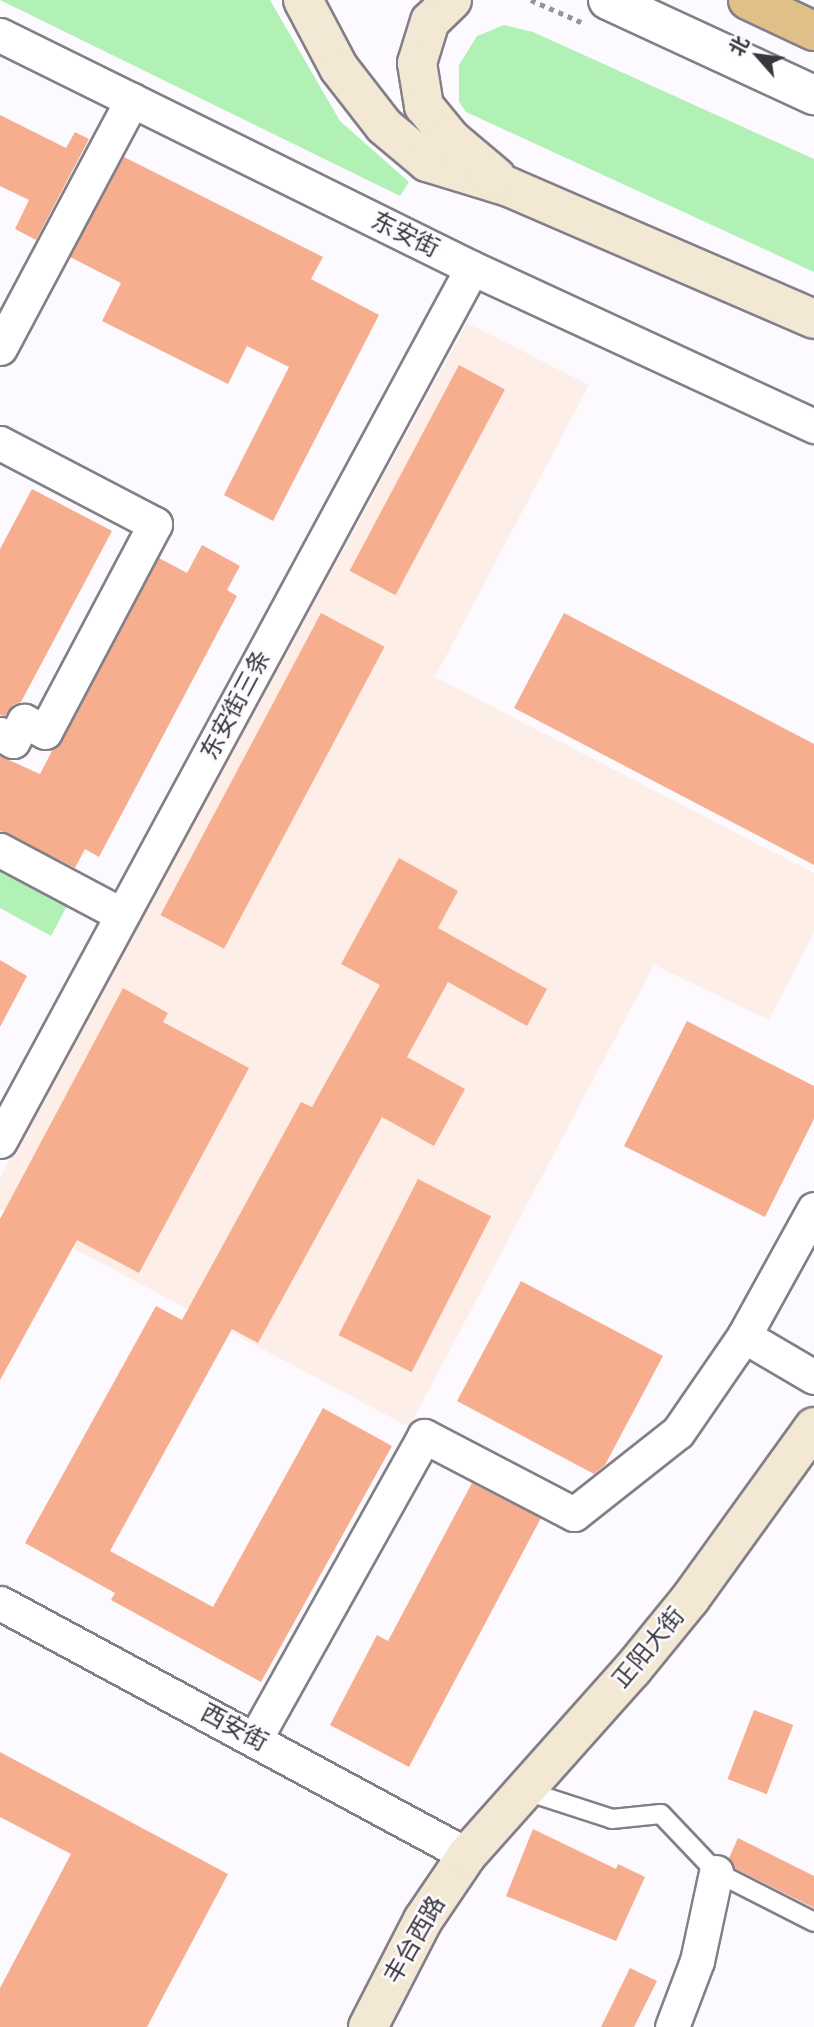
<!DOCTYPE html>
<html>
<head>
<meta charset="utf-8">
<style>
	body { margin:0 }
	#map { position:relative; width:814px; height:2027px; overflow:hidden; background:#fcfaff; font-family:"Times New Roman","Noto Sans SC",serif }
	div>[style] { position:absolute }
	.commercial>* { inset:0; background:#fdeee8 }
	.green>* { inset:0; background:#b2f1b5 }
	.building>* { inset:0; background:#f6ae8e; transform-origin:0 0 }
	.path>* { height:4.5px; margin-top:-2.25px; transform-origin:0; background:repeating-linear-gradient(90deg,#97959a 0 5px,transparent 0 10px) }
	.roads { filter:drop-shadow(2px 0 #837f89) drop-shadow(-2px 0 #837f89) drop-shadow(0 2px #837f89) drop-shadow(0 -2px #837f89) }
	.service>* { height:18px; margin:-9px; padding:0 9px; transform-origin:9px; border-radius:9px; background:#fff }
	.minor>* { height:33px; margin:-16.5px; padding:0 16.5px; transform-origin:16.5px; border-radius:16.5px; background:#fff }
	.tertiary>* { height:38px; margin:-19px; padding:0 19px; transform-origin:19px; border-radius:19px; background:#fff }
	.secondary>* { height:38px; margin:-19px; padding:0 19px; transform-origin:19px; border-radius:19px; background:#f3e8d3 }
	.trunk>* { height:38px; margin:-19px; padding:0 19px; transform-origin:19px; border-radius:19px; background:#e0c088 }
	span { translate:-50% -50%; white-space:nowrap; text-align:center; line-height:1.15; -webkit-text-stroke:5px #fcfaff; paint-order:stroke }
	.street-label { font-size:24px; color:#39373c }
	.north { position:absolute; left:723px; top:21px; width:70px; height:70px; -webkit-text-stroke:5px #fcfaff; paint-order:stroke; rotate:298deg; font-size:19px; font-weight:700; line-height:28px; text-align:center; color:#39373c }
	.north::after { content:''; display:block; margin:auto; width:24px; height:32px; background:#39373c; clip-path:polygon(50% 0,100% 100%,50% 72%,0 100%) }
</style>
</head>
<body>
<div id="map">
	<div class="commercial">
		<i style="clip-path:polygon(467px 323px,589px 385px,435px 677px,814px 873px,814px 932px,769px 1020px,654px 965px,409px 1427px,0 1209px,0 1178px)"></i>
	</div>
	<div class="green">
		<i style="clip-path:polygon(0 0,270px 0,340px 121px,409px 182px,400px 196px)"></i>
		<i style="clip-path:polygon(504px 25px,533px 32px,814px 159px,814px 272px,466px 112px,459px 102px,459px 65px,477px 36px)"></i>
		<i style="clip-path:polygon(0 864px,69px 902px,51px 936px,0 908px)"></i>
	</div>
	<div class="building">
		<i style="clip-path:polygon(0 115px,66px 148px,75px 132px,89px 139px,36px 240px,15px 229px,29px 200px,0 186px)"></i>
		<i style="clip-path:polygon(124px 157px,323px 257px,311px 279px,379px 315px,273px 521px,224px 495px,289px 367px,247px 346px,228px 384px,102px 321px,121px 283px,70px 257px)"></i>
		<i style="left:459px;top:365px;width:52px;height:233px;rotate:28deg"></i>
		<i style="clip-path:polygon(32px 489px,112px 531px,21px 702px,13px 705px,5px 716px,0 715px,0 549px)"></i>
		<i style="clip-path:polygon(202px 545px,240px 566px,227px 590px,237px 596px,99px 857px,85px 849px,75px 868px,0 831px,0 756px,40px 774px,53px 749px,62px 741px,159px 558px,187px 573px)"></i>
		<i style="left:321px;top:613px;width:72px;height:342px;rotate:28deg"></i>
		<i style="clip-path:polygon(564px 613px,814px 744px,814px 865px,514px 708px)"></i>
		<i style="clip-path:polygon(399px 858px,458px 891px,438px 928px,547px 989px,527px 1026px,448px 982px,407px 1057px,465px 1089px,434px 1146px,382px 1117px,258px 1343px,232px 1329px,110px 1551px,213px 1607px,323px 1408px,392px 1446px,261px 1682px,111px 1600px,115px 1593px,25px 1543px,156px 1306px,182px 1320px,301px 1102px,312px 1107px,380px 985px,341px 964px)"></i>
		<i style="clip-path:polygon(0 960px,27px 976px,0 1027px)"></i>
		<i style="clip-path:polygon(123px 988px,168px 1013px,163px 1022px,249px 1068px,139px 1273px,77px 1240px,0 1380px,0 1219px)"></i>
		<i style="clip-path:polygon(687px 1021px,814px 1086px,814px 1119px,765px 1217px,624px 1146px)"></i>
		<i style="left:418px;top:1179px;width:82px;height:175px;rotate:27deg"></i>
		<i style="clip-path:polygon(521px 1281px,663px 1356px,605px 1465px,594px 1474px,457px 1401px)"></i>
		<i style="clip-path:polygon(472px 1483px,541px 1518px,409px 1767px,330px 1725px,377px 1635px,388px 1641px)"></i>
		<i style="left:754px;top:1710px;width:42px;height:74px;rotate:21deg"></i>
		<i style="clip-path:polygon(0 1752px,228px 1874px,147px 2027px,0 2027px,0 1988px,71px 1854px,0 1817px)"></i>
		<i style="clip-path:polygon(533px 1829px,616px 1869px,618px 1864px,645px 1877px,616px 1941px,506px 1896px)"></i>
		<i style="clip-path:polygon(738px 1838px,814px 1876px,814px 1908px,734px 1868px,729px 1858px)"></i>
		<i style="clip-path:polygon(630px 1968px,657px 1981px,634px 2027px,601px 2027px)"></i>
	</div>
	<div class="path">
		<i style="left:531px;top:0;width:55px;rotate:23.7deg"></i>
	</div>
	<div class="roads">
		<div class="service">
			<i style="left:526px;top:1791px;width:90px;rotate:18deg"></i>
			<i style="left:612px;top:1819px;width:49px;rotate:-5.8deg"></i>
			<i style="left:661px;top:1814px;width:80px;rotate:46.5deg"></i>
			<i style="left:716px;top:1872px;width:110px;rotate:27deg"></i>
		</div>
		<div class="minor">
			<i style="left:0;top:35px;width:526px;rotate:26.27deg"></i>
			<i style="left:472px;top:268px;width:377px;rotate:24.8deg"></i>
			<i style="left:0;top:348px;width:281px;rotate:-62deg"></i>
			<i style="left:0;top:443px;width:175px;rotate:27.6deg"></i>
			<i style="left:155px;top:524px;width:235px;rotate:117.9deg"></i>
			<i style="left:45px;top:732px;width:24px;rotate:-152deg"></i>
			<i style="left:24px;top:721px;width:23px;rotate:119deg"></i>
			<i style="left:13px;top:741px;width:15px;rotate:-152deg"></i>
			<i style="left:0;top:850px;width:138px;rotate:28deg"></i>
			<i style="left:0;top:1141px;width:992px;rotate:-61.6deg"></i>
			<i style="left:814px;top:1209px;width:145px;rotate:118.9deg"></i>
			<i style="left:744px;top:1336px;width:81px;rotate:30.4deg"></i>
			<i style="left:0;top:1603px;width:531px;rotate:28.35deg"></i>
			<i style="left:255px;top:1739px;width:347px;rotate:-60.8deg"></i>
			<i style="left:424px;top:1436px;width:169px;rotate:27.5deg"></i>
			<i style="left:574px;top:1514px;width:132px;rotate:-38.3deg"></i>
			<i style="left:678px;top:1432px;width:116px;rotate:-55.5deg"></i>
			<i style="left:672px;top:2027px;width:71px;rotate:-69.3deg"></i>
			<i style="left:697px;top:1961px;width:91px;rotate:-77.9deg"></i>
		</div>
		<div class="tertiary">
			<i style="left:608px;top:0;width:227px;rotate:24.8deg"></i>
		</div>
		<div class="secondary">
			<i style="left:303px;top:0;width:77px;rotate:62.1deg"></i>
			<i style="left:339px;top:68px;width:73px;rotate:52.2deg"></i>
			<i style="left:384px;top:126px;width:56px;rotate:39.9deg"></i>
			<i style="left:427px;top:162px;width:86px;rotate:17deg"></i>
			<i style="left:509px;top:187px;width:332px;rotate:23.4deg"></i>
			<i style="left:452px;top:0;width:30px;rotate:136deg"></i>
			<i style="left:430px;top:21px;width:44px;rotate:107.2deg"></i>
			<i style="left:417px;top:63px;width:44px;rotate:80.8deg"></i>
			<i style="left:424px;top:106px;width:43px;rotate:50.7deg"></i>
			<i style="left:451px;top:139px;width:59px;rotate:40.2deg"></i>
			<i style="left:368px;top:2027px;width:120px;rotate:-62.8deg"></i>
			<i style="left:423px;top:1920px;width:78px;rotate:-55.9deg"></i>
			<i style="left:467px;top:1855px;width:248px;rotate:-48.3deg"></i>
			<i style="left:632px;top:1670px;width:92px;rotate:-50.8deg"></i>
			<i style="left:690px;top:1599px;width:212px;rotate:-54.2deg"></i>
		</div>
		<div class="trunk">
			<i style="left:748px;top:0;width:73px;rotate:25.2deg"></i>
		</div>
	</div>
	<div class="street-label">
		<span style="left:405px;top:235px;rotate:26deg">东安街</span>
		<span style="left:236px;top:705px;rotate:-62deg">东安街三条</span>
		<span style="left:649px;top:1648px;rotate:-50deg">正阳大街</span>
		<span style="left:234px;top:1728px;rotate:28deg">西安街</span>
		<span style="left:415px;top:1940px;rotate:-60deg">丰台西路</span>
	</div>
	<div class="north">北</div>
</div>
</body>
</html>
